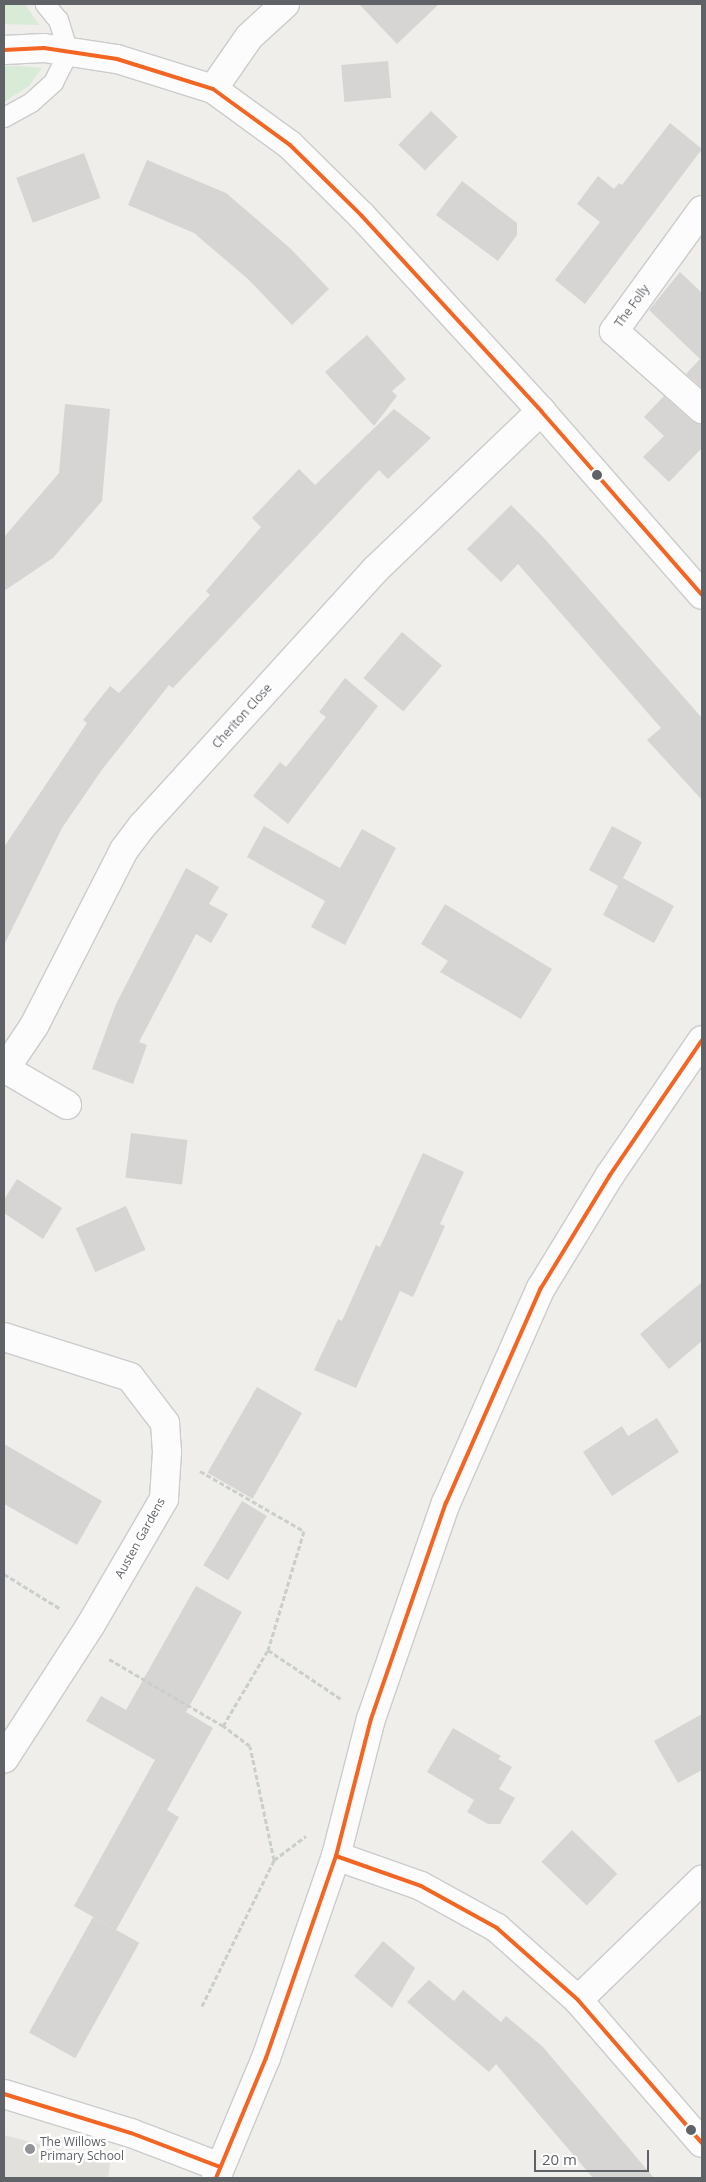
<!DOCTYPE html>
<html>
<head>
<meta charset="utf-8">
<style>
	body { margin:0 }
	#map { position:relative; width:706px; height:2182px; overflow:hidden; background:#efeeea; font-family:"Open Sans",sans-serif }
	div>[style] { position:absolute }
	.education>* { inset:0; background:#e2e0da }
	.green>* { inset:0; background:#d8ebd6 }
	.building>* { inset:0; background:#d6d5d3; transform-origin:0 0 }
	.path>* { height:3px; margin-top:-1.5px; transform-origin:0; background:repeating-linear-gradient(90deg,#cacfcc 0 5px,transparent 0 7.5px) }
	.roads { filter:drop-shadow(1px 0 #cbcccc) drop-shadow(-1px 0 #cbcccc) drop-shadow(0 1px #cbcccc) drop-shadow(0 -1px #cbcccc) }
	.service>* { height:19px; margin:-9.5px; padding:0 9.5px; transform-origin:9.5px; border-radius:9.5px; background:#fdfcfc }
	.minor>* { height:28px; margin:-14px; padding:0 14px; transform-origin:14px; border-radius:14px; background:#fdfcfc }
	.bus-1>* { height:4px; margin:-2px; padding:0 2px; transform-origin:2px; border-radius:2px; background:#f26522 }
	.dots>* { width:14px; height:14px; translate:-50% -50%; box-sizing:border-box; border:2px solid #fff; border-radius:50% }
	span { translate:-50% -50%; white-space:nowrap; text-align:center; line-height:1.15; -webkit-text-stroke:5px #fff; paint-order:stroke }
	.street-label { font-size:12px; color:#5f6368 }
	.poi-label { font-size:12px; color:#5f6368 }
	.left { translate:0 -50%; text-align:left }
	.frame { position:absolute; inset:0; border:5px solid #5f6368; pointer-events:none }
	.scale { position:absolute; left:534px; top:2150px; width:115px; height:22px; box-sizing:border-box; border:2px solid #5f6368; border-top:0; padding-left:6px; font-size:15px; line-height:18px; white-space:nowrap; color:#5f6368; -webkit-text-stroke:4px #fff; paint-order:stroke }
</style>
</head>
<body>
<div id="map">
	<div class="education">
		<i style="clip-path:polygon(4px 2135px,110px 2163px,108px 2178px,4px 2178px)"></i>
	</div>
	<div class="green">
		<i style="clip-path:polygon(4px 4px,25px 4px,39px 25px,4px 24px)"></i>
		<i style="clip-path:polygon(4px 66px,20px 66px,42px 68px,29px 86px,4px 102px)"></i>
	</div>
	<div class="building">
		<i style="clip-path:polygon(359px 4px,439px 4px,397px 44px)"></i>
		<i style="left:388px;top:61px;width:37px;height:47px;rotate:85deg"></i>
		<i style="left:431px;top:111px;width:37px;height:47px;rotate:44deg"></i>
		<i style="clip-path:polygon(670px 123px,702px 149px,585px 304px,555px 280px,600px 222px,577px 204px,598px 176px,614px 189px,619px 183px,622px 185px)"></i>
		<i style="left:84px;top:153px;width:48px;height:72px;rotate:70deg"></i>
		<i style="clip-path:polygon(147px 160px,226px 193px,291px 249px,329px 289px,292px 325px,248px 279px,194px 233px,128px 205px)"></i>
		<i style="clip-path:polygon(462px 181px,517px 223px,517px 235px,498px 261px,436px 215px)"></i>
		<i style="clip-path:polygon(680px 272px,702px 293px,702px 388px,686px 374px,700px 359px,649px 310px)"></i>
		<i style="clip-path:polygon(367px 335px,406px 379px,392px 391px,397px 396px,374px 426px,325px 372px)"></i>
		<i style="clip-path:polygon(664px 396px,692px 421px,702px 424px,702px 448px,669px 482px,643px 457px,664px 436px,644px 417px)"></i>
		<i style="clip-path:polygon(65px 404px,110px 409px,102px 501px,53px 558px,4px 591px,4px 537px,59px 473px)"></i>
		<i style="clip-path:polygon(394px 409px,431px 438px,388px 479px,379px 470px,173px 688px,169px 685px,101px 771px,62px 828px,4px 945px,4px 847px,87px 723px,83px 720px,110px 686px,119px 693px,210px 595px,206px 591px,261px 527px,252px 518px,299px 469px,315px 485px)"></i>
		<i style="clip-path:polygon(511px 505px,544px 538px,702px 718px,702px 800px,647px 740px,661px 728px,518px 564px,501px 582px,467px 549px)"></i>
		<i style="left:402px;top:632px;width:52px;height:60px;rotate:40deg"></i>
		<i style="clip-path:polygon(345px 678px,378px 706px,288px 824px,253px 796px,280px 762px,286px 767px,326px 717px,319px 712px)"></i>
		<i style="clip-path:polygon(264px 826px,340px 868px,362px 829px,396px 848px,345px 945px,311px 927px,325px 901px,247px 857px)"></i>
		<i style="clip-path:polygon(612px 826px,642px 842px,623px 878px,674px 906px,654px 943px,603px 915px,618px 886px,589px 870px)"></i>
		<i style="clip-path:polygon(186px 868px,219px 887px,209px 904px,228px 914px,211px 943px,196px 934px,139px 1042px,147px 1045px,133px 1084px,92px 1069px,116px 1004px)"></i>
		<i style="clip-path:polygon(445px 904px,552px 969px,521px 1019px,440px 972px,448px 961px,421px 944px)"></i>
		<i style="left:131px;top:1133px;width:57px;height:45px;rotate:7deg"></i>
		<i style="clip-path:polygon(423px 1153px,464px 1172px,440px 1224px,445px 1226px,413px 1297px,400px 1291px,356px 1388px,314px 1370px,338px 1319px,342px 1321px,376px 1245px,380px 1247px)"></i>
		<i style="clip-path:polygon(17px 1179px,62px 1208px,43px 1239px,4px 1213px,4px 1200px)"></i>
		<i style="left:126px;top:1206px;width:48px;height:55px;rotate:66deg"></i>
		<i style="clip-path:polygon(702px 1282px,702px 1341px,669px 1369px,640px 1334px)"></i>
		<i style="left:257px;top:1387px;width:52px;height:99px;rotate:30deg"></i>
		<i style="clip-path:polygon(657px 1418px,679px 1452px,612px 1496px,583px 1452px,622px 1426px,628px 1436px)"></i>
		<i style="clip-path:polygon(4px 1444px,102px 1501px,77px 1545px,4px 1504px)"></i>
		<i style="left:242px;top:1501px;width:29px;height:75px;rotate:31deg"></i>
		<i style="clip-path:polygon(196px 1586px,242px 1612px,186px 1712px,213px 1728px,167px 1810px,179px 1817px,116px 1930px,74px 1906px,155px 1760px,86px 1721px,101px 1696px,126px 1710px)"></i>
		<i style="clip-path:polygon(702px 1714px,702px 1770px,678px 1783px,654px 1741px)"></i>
		<i style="clip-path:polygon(453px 1728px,501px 1756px,498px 1759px,512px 1767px,499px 1789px,515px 1798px,500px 1824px,488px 1824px,467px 1812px,474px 1800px,427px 1772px)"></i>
		<i style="left:572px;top:1830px;width:63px;height:44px;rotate:44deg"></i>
		<i style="left:93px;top:1917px;width:53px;height:132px;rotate:29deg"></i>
		<i style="clip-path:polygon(383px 1941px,415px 1968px,392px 2008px,354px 1976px)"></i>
		<i style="clip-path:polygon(429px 1980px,454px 2001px,463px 1990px,501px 2022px,506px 2016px,543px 2047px,654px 2178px,593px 2178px,496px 2064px,489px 2072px,407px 2002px)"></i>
	</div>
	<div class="path">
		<i style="left:200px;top:1471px;width:120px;rotate:30deg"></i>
		<i style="left:304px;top:1531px;width:124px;rotate:106.8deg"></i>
		<i style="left:4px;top:1574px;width:67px;rotate:31.6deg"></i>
		<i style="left:109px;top:1659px;width:132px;rotate:30.4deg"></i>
		<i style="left:274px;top:1860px;width:116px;rotate:-101.9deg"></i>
		<i style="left:250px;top:1746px;width:34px;rotate:-143deg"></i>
		<i style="left:223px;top:1726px;width:88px;rotate:-59.4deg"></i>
		<i style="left:268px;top:1650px;width:88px;rotate:33.9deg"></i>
		<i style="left:202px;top:2006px;width:163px;rotate:-63.7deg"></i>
		<i style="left:274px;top:1860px;width:40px;rotate:-37deg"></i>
	</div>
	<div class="roads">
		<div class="service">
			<i style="left:4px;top:117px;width:31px;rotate:-29deg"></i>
			<i style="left:31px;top:102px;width:30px;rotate:-42deg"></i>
			<i style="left:53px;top:82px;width:34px;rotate:-63deg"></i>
			<i style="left:68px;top:52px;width:34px;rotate:-107deg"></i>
			<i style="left:58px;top:20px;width:21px;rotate:-129deg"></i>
		</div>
		<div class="minor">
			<i style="left:4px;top:50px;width:40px;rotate:-2.9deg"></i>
			<i style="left:44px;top:48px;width:74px;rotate:8.6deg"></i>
			<i style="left:117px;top:59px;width:101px;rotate:17.4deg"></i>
			<i style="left:213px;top:89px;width:95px;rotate:36deg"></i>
			<i style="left:290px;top:145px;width:101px;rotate:44.6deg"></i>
			<i style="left:362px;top:216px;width:265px;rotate:47.4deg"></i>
			<i style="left:541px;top:411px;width:244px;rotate:48.8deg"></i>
			<i style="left:213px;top:89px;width:63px;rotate:-55.3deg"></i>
			<i style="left:249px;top:37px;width:49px;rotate:-42.5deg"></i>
			<i style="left:702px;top:210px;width:150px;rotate:126deg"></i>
			<i style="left:614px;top:331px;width:118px;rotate:41.6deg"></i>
			<i style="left:4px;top:1068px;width:73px;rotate:30.4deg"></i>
			<i style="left:5px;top:1069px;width:52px;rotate:-56deg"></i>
			<i style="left:34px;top:1026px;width:198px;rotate:-62.9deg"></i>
			<i style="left:124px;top:850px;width:31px;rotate:-53deg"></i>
			<i style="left:143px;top:825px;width:345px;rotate:-47.7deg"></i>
			<i style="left:375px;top:570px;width:230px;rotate:-43.8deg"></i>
			<i style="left:4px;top:1337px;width:132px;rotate:17.6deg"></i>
			<i style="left:130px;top:1377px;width:58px;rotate:52.7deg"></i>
			<i style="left:165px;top:1423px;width:29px;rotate:86deg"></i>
			<i style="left:167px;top:1452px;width:47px;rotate:93.7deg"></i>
			<i style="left:164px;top:1499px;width:147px;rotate:120.2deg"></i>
			<i style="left:90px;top:1626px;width:158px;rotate:122.9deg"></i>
			<i style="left:336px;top:1856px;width:90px;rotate:19.4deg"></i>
			<i style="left:421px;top:1886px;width:87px;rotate:28.9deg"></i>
			<i style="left:497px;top:1928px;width:108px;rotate:41.6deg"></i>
			<i style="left:578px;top:2000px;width:189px;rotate:49.1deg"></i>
			<i style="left:578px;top:2000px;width:173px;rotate:-44.1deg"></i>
			<i style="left:4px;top:2094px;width:133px;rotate:17.1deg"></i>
			<i style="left:131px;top:2133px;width:95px;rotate:20.9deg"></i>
			<i style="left:216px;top:2178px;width:130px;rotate:-67.4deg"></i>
			<i style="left:266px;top:2058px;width:214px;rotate:-70.9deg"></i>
			<i style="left:336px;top:1856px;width:141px;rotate:-75.7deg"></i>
			<i style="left:371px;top:1719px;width:229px;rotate:-70.9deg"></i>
			<i style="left:446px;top:1503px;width:235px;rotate:-66.2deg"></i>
			<i style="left:541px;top:1288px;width:132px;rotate:-58.6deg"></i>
			<i style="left:610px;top:1175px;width:163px;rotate:-55.7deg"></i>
		</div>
	</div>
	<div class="bus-1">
		<i style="left:4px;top:50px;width:40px;rotate:-2.9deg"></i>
		<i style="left:44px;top:48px;width:74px;rotate:8.6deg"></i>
		<i style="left:117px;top:59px;width:101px;rotate:17.4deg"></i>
		<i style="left:213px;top:89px;width:95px;rotate:36deg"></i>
		<i style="left:290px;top:145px;width:101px;rotate:44.6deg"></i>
		<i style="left:362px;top:216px;width:265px;rotate:47.4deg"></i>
		<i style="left:541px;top:411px;width:244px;rotate:48.8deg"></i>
		<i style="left:336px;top:1856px;width:90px;rotate:19.4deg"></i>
		<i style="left:421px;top:1886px;width:87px;rotate:28.9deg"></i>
		<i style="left:497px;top:1928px;width:108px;rotate:41.6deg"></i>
		<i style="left:578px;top:2000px;width:189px;rotate:49.1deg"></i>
		<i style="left:4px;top:2094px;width:133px;rotate:17.1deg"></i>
		<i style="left:131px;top:2133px;width:95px;rotate:20.9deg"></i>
		<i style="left:216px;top:2178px;width:130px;rotate:-67.4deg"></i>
		<i style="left:266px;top:2058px;width:214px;rotate:-70.9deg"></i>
		<i style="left:336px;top:1856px;width:141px;rotate:-75.7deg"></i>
		<i style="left:371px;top:1719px;width:229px;rotate:-70.9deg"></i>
		<i style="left:446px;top:1503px;width:235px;rotate:-66.2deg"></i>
		<i style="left:541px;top:1288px;width:132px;rotate:-58.6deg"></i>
		<i style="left:610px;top:1175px;width:163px;rotate:-55.7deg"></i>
	</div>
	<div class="dots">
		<i style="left:597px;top:475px;background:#5f6368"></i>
		<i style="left:691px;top:2130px;background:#5f6368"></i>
		<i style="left:30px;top:2149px;background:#919496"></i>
	</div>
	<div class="street-label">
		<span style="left:632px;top:306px;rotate:-54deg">The Folly</span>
		<span style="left:242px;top:716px;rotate:-48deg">Cheriton Close</span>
		<span style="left:140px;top:1538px;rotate:-61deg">Austen Gardens</span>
	</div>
	<div class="poi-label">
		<span class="left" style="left:40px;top:2149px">The Willows<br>Primary School</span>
	</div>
	<div class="frame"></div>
	<div class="scale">20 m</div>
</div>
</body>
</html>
